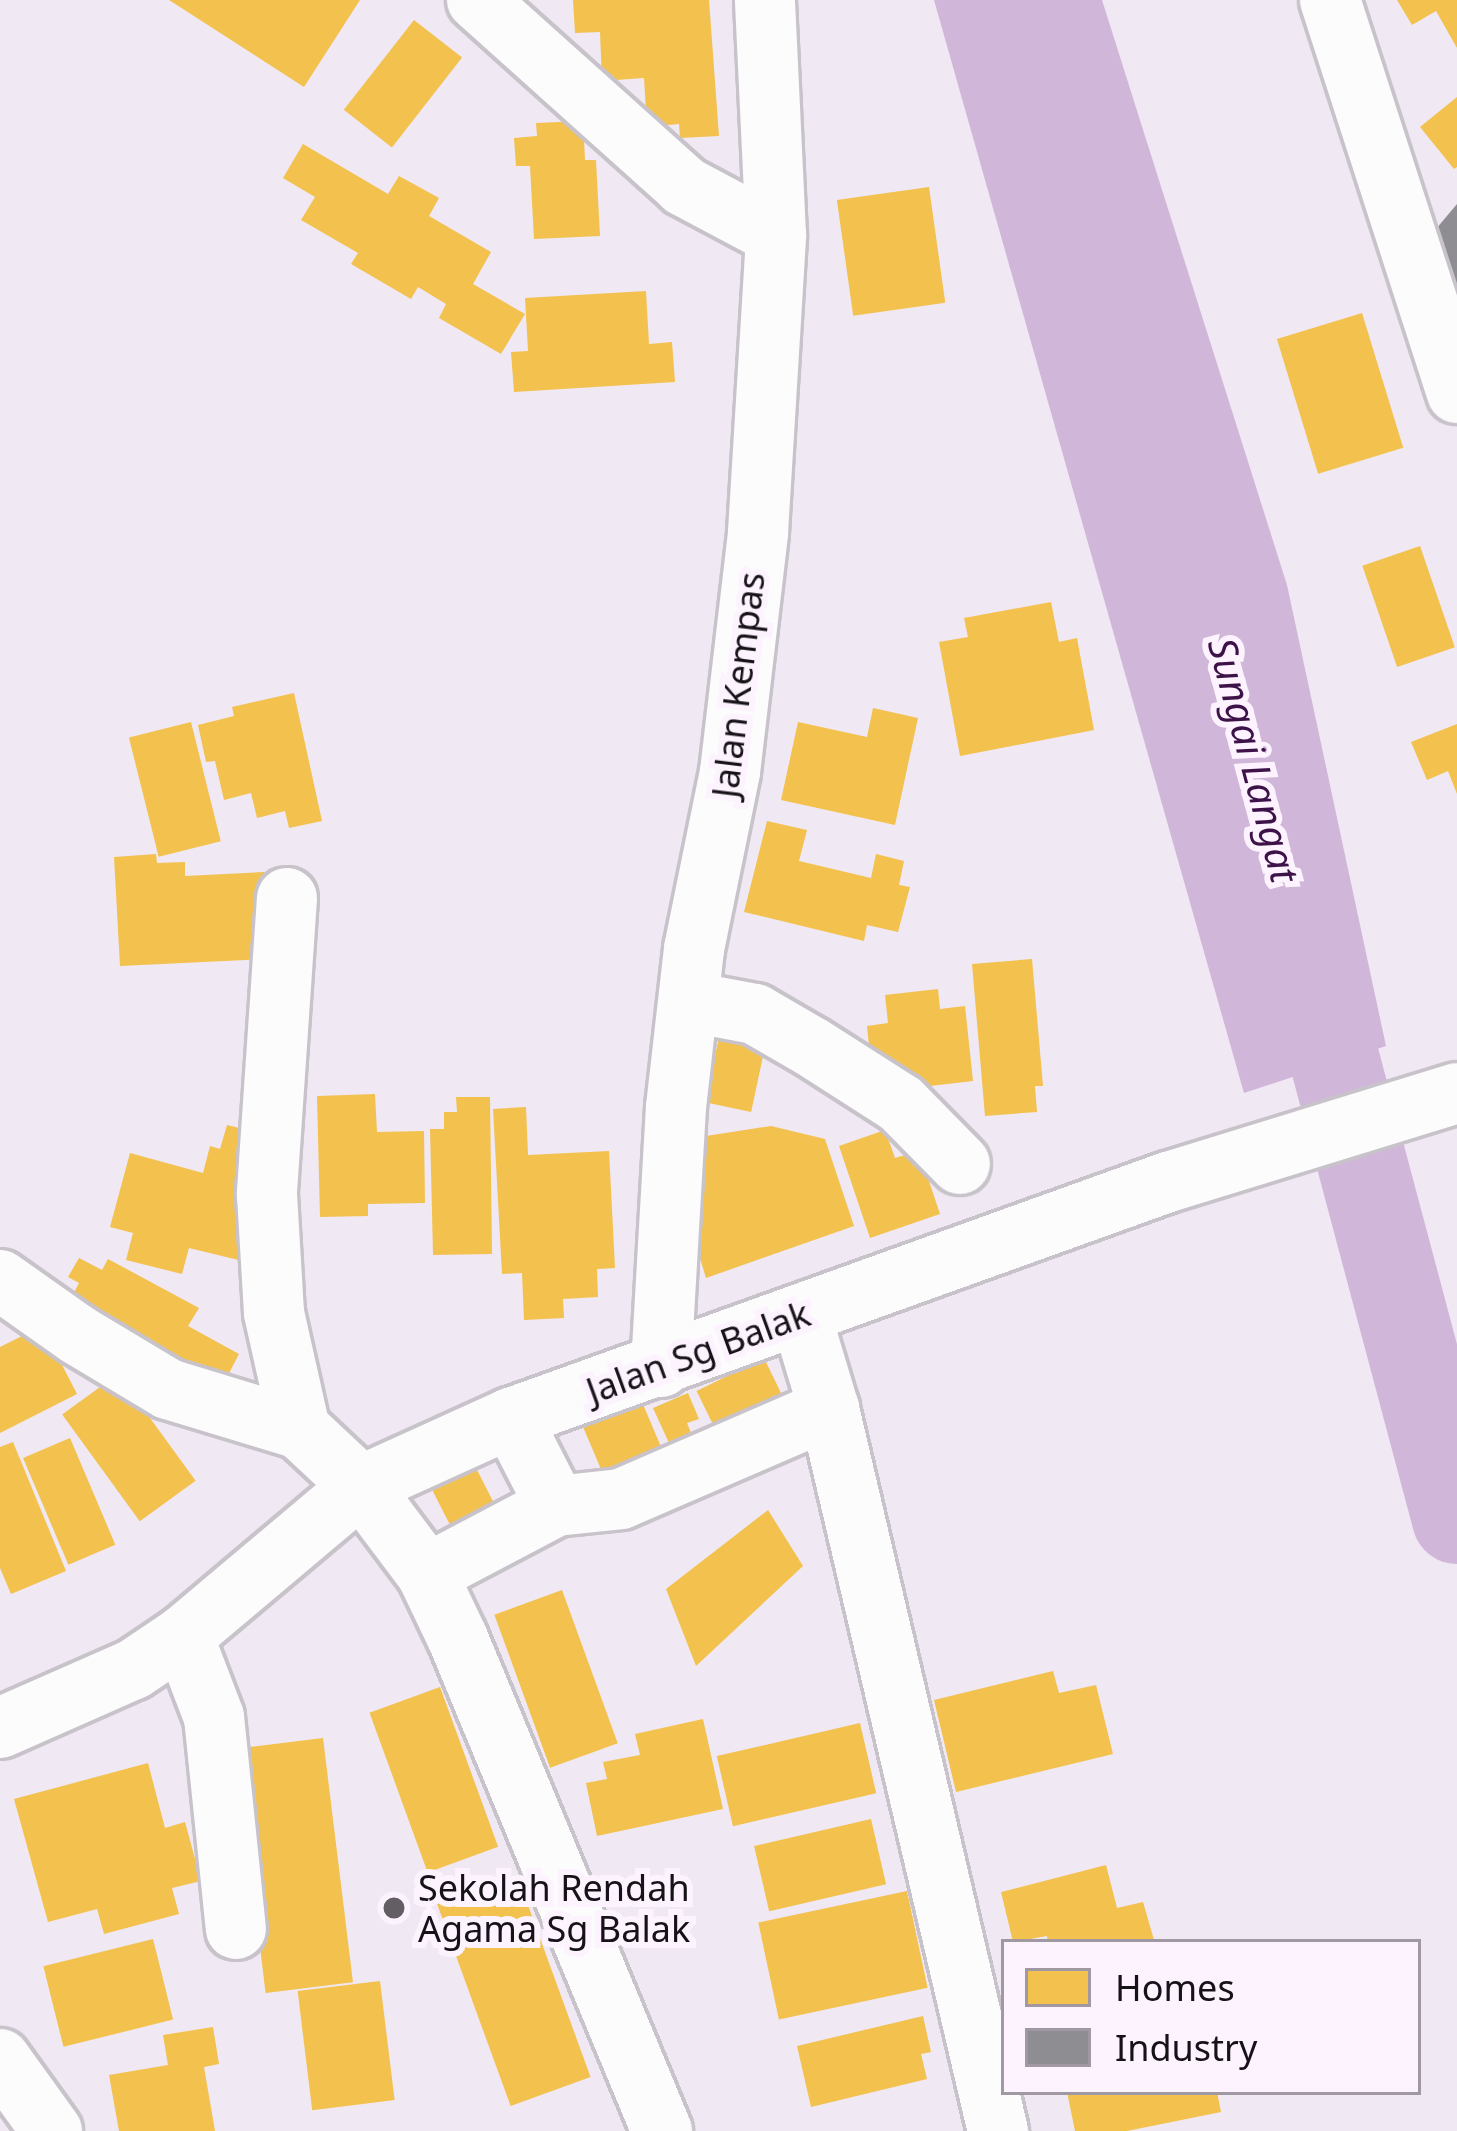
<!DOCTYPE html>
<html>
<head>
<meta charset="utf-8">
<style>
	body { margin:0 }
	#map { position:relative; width:1457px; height:2131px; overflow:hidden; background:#f0e8f2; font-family:"Noto Sans",sans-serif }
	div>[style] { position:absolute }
	.water>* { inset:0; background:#d0b6d8 }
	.homes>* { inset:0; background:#f2c14e; transform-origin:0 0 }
	.industry>* { inset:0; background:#8d8d92 }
	.river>* { height:90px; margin:-45px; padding:0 45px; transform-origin:45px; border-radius:45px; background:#d0b6d8 }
	.roads { filter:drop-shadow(3px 0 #c8c3ca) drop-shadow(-3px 0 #c8c3ca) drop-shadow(0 3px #c8c3ca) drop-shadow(0 -3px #c8c3ca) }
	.minor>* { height:60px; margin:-30px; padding:0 30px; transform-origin:30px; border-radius:30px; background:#fdfcfd }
	.dots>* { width:33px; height:33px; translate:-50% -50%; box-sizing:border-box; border:6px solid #fcf3ff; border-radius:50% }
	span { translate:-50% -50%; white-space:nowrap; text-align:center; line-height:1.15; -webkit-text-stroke:12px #fcf3ff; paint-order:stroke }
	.street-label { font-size:36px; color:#171218 }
	.poi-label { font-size:36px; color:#171218 }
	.left { translate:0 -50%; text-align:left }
	.water-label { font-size:39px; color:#3d1248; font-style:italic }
	.legend { position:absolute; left:1001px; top:1939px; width:420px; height:156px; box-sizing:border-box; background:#fcf3ff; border:3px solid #a099a3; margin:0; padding:15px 21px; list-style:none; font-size:36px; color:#171218 }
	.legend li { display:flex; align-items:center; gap:24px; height:60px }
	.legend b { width:60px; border:3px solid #a099a3 }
</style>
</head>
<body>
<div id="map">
	<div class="water">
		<i style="clip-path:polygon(934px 0,1102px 0,1287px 585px,1386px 1046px,1244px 1093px)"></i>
	</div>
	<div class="homes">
		<i style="clip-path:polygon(169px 0,360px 0,304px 87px)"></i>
		<i style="clip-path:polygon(573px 0,709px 0,719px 136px,680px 138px,679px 124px,647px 127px,644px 78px,602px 81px,600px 32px,575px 33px)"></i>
		<i style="clip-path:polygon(1397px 0,1457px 0,1457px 48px,1436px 11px,1412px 25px)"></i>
		<i style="left:414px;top:20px;width:61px;height:114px;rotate:38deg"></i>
		<i style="clip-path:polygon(1457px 97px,1457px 167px,1454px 169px,1420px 127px)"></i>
		<i style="clip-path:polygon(583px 121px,585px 160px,596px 160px,600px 236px,534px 239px,530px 166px,516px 166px,514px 138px,537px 136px,536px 123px)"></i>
		<i style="clip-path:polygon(303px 144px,388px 194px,399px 176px,439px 198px,429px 216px,491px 252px,473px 284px,525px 314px,501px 354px,439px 318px,446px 304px,418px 287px,411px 299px,351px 264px,358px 253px,301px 220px,315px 197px,283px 178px)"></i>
		<i style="left:929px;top:187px;width:117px;height:93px;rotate:82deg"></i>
		<i style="clip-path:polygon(646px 291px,649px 344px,672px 342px,675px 382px,514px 392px,511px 352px,528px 351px,525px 298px)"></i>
		<i style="left:1362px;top:313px;width:141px;height:89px;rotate:73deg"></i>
		<i style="left:1420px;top:546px;width:107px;height:61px;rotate:71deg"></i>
		<i style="clip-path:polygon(1051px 602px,1059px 642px,1077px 638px,1094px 730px,960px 756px,939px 642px,968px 637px,964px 618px)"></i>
		<i style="clip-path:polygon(294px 693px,322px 821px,289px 828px,285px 811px,257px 818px,251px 793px,224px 800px,215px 761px,206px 762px,198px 725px,234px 716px,232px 707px)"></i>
		<i style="clip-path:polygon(873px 708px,918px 718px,895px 825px,781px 800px,798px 722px,867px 737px)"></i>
		<i style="left:191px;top:722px;width:123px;height:64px;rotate:76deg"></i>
		<i style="clip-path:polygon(1457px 724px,1457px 794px,1448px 771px,1427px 780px,1411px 742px)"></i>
		<i style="clip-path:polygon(767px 821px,807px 830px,799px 861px,871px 878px,876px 854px,904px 861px,899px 885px,910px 887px,898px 932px,867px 925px,864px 941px,744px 912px)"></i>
		<i style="clip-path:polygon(156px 854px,157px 863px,185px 862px,185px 876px,264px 872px,267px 959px,120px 966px,114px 857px)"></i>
		<i style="clip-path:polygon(1032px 959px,1043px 1086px,1035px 1086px,1037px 1112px,985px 1116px,972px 964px)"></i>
		<i style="clip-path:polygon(938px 989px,940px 1009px,965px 1006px,973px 1081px,896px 1090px,893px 1062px,871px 1065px,867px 1026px,888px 1023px,885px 995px)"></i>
		<i style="left:722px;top:1023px;width:47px;height:81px;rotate:12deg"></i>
		<i style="clip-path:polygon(375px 1094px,377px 1132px,424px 1131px,425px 1203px,368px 1204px,368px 1216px,320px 1217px,317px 1096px)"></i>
		<i style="clip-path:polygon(456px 1097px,490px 1097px,492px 1254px,433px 1255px,430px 1129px,444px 1129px,444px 1112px,457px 1112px)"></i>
		<i style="clip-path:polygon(526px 1107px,528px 1155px,609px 1151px,615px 1268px,597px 1269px,598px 1297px,563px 1299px,564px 1318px,524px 1320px,522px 1273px,502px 1274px,493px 1109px)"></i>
		<i style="clip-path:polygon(227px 1125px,268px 1135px,255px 1264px,189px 1248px,182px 1274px,126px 1260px,133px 1233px,110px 1227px,130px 1153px,203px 1173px,210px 1146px,220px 1149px)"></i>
		<i style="clip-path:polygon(771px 1126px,825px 1139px,854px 1226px,706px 1278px,691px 1228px,706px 1136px)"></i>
		<i style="clip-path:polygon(885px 1130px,895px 1158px,919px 1151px,940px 1214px,870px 1238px,839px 1146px)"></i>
		<i style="clip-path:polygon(79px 1258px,102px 1270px,108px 1259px,199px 1308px,188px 1326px,239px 1354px,224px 1383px,198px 1386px,67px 1306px,79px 1283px,68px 1277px)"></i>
		<i style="clip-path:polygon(42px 1326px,77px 1394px,0 1433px,0 1347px)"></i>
		<i style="left:764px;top:1358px;width:55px;height:75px;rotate:64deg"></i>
		<i style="left:118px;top:1374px;width:132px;height:69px;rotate:54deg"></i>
		<i style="clip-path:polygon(688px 1393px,699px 1419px,687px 1423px,696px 1445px,674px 1454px,653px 1408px)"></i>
		<i style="left:642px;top:1402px;width:63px;height:64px;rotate:67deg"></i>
		<i style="left:70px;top:1438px;width:116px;height:51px;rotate:67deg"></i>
		<i style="clip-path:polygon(13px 1442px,66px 1571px,11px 1594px,0 1568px,0 1447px)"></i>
		<i style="left:476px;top:1468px;width:45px;height:49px;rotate:63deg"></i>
		<i style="clip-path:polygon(768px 1510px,803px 1566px,696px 1666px,666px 1589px)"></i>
		<i style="left:562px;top:1590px;width:163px;height:72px;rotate:70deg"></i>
		<i style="clip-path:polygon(1053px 1671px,1059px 1693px,1096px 1685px,1113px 1754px,956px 1792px,934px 1700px)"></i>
		<i style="left:440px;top:1687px;width:170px;height:75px;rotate:70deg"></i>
		<i style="clip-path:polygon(703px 1719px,723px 1809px,597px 1836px,586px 1783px,607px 1779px,603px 1762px,640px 1755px,635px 1734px)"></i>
		<i style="left:860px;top:1723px;width:72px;height:147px;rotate:77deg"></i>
		<i style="left:323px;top:1738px;width:246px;height:88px;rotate:83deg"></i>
		<i style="clip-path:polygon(148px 1763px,165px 1828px,185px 1822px,201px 1881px,172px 1888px,179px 1914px,104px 1934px,97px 1909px,48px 1922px,14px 1799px)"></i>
		<i style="left:871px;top:1819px;width:67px;height:120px;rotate:77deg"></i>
		<i style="clip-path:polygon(1106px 1865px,1117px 1908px,1143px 1902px,1154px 1940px,1048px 1942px,1047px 1936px,1013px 1942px,1001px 1892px)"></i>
		<i style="left:517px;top:1875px;width:215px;height:85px;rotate:70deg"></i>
		<i style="left:907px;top:1891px;width:99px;height:152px;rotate:78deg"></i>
		<i style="left:153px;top:1939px;width:83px;height:113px;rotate:76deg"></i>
		<i style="left:380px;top:1981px;width:120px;height:83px;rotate:83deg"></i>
		<i style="clip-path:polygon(923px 2016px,931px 2052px,921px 2054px,927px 2079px,811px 2107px,797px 2046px)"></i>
		<i style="clip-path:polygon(213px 2027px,219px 2064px,204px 2067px,215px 2131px,119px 2131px,109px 2075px,168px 2065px,163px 2035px)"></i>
		<i style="clip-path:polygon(1067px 2092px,1217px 2092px,1221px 2112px,1127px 2131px,1075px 2131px)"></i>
	</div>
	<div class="industry">
		<i style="clip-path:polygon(1457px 204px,1457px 373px,1420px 248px)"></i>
	</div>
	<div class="river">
		<i style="left:1304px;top:945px;width:594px;rotate:75.07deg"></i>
	</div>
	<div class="roads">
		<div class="minor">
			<i style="left:477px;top:0;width:278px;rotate:41.9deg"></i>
			<i style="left:684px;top:186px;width:104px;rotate:28deg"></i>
			<i style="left:1330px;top:0;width:413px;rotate:72.1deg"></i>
			<i style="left:287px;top:898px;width:298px;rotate:93.9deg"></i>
			<i style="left:267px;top:1195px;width:118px;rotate:86.6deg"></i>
			<i style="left:274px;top:1313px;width:119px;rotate:77.4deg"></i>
			<i style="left:691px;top:1002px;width:65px;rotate:10.6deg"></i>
			<i style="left:755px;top:1014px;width:66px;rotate:30.1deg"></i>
			<i style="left:812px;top:1047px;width:106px;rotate:32.6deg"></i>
			<i style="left:901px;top:1104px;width:84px;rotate:45.5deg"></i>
			<i style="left:0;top:1280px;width:95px;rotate:35.2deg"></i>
			<i style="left:78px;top:1335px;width:105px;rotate:31deg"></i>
			<i style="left:168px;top:1389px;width:138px;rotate:16.9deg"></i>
			<i style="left:300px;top:1429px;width:83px;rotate:43.1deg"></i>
			<i style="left:361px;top:1486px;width:110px;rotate:53.1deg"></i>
			<i style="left:427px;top:1574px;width:72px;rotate:64.5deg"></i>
			<i style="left:458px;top:1639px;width:533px;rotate:67.48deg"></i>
			<i style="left:801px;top:1316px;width:97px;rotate:73.2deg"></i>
			<i style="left:829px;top:1409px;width:742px;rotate:76.83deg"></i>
			<i style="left:661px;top:1367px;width:260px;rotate:-86.7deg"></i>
			<i style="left:676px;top:1107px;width:159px;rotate:-83.5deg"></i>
			<i style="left:694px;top:949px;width:181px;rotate:-78.5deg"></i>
			<i style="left:730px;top:772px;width:242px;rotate:-83.3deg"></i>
			<i style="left:758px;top:532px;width:298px;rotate:-86.5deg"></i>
			<i style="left:776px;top:235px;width:235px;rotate:-92.7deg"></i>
			<i style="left:511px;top:1418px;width:99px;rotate:62.9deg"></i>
			<i style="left:556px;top:1506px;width:65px;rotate:-6.1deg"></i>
			<i style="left:621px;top:1499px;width:227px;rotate:-23.4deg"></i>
			<i style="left:427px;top:1574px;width:146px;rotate:-27.8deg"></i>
			<i style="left:183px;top:1636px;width:87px;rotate:69.1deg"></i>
			<i style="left:214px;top:1717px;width:213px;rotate:84.1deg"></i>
			<i style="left:0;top:1728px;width:146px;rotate:-23.8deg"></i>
			<i style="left:134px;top:1669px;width:59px;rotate:-34deg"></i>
			<i style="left:183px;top:1636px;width:233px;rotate:-40.1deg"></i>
			<i style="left:361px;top:1486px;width:165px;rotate:-24.4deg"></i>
			<i style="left:511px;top:1418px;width:698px;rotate:-19.76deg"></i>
			<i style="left:1168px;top:1182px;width:302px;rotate:-17.1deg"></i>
			<i style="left:0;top:2059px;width:89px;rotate:54.2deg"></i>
		</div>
	</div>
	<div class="dots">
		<i style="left:394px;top:1908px;background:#635d64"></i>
	</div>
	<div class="street-label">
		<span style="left:738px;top:685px;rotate:-83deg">Jalan Kempas</span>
		<span style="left:698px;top:1352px;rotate:-20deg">Jalan Sg Balak</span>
	</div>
	<div class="poi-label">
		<span class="left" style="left:418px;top:1908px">Sekolah Rendah<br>Agama Sg Balak</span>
	</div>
	<div class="water-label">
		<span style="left:1254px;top:760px;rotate:75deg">Sungai Langat</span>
	</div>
	<ul class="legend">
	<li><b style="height:33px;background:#f2c14e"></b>Homes</li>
	<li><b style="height:33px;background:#8d8d92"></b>Industry</li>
	</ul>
</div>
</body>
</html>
